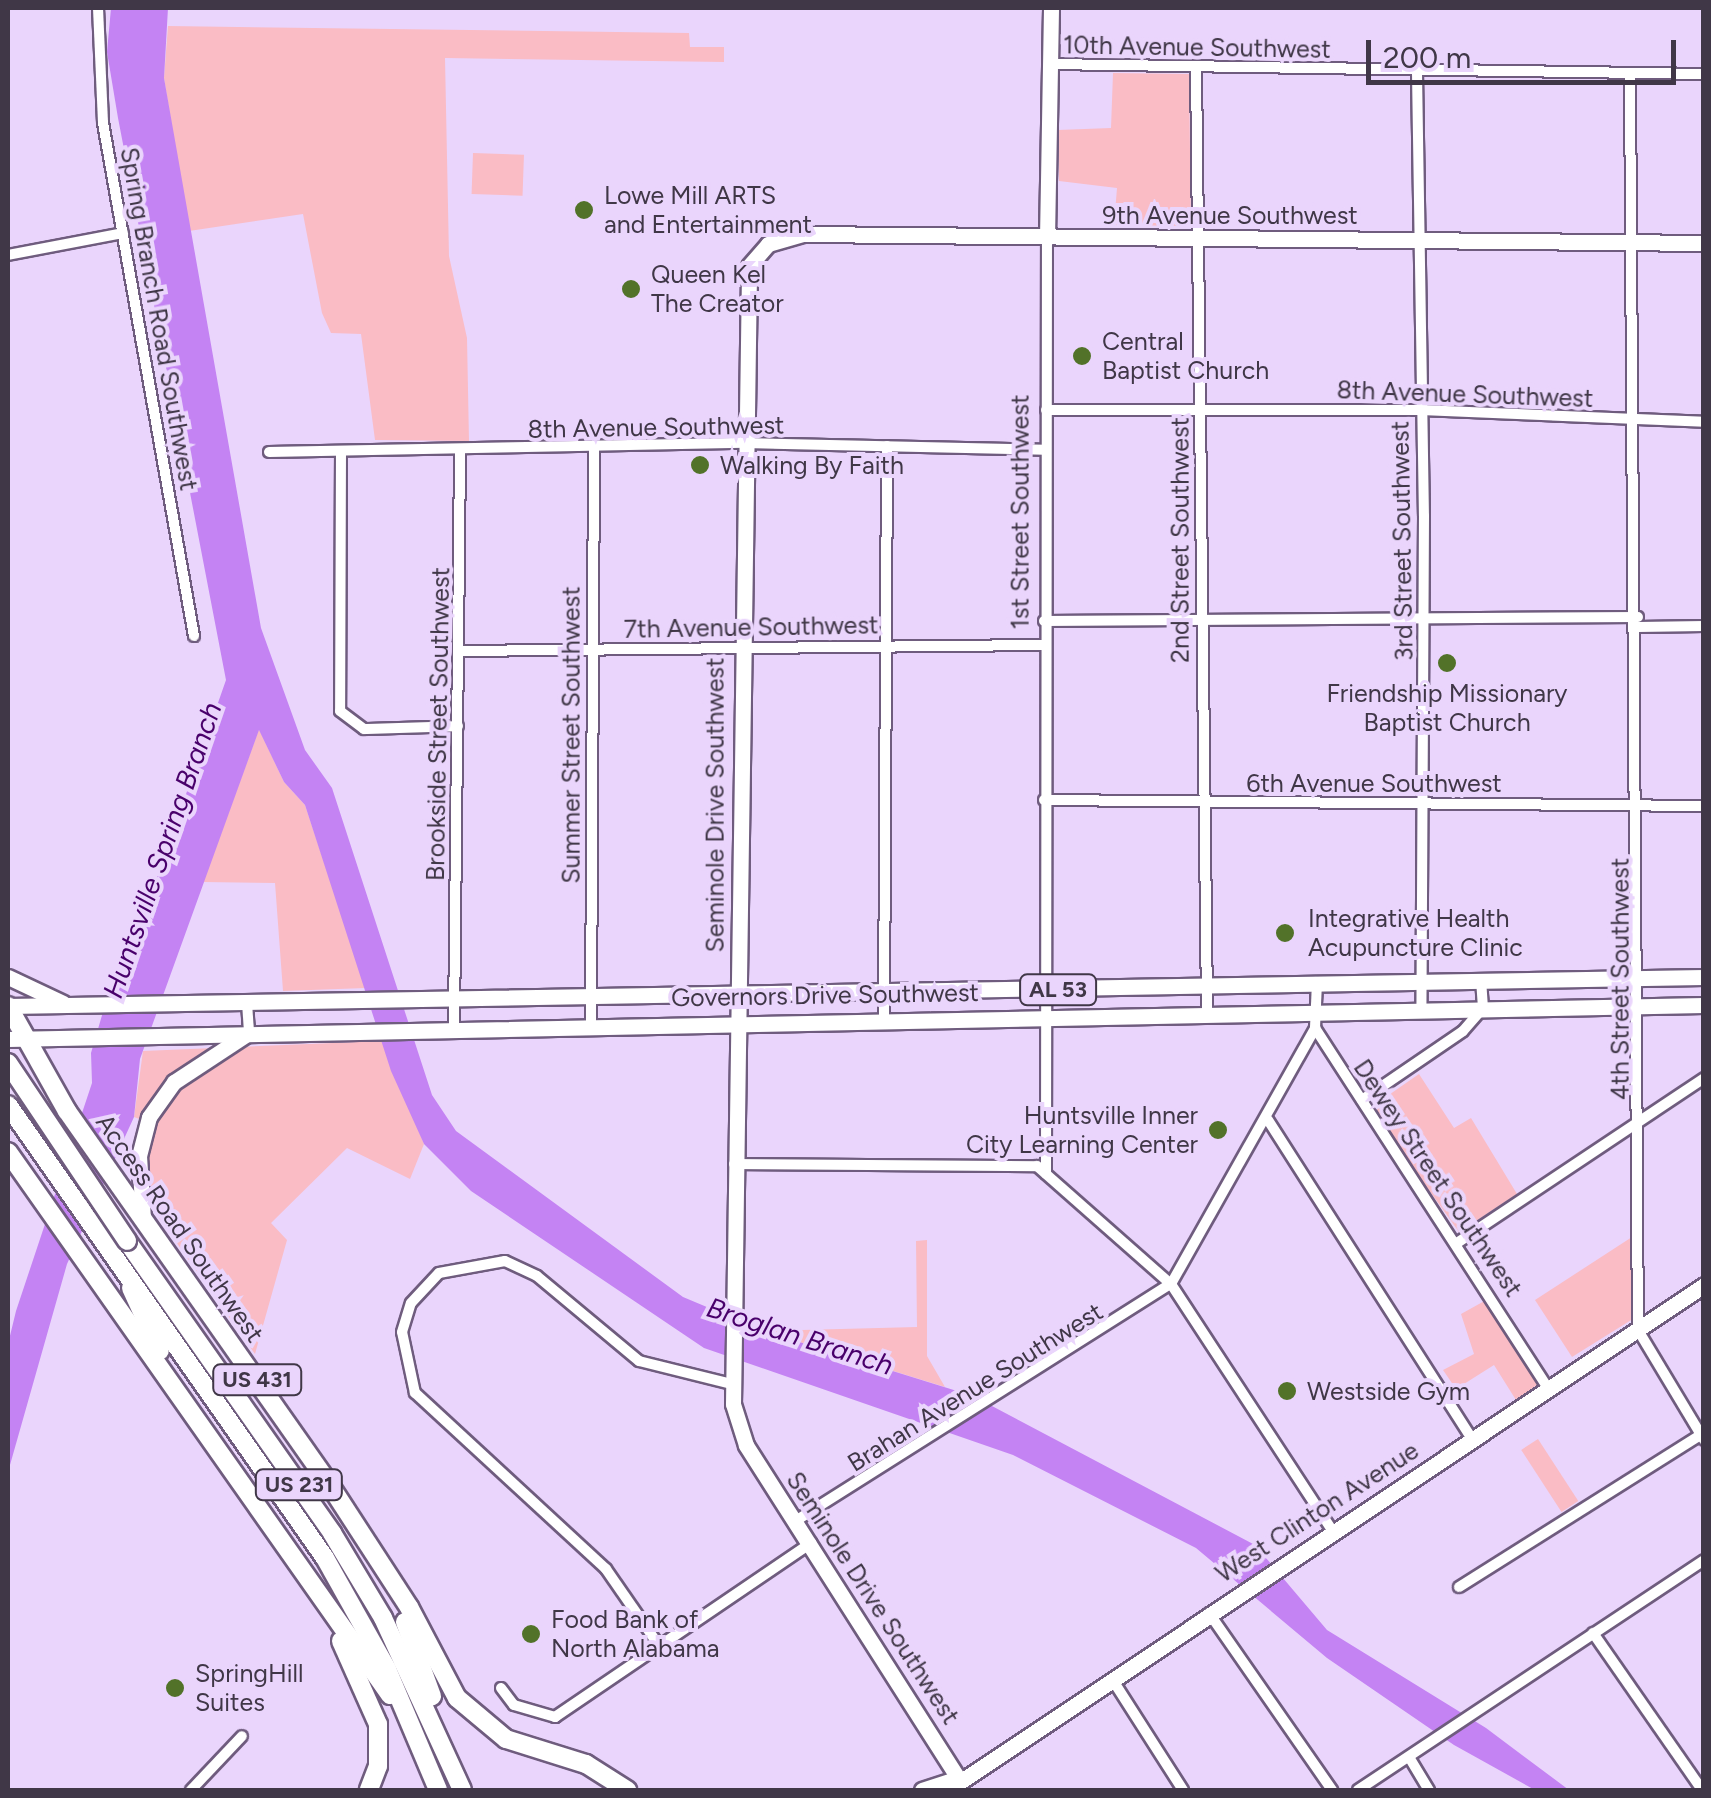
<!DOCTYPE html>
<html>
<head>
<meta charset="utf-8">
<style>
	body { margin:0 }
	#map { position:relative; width:1711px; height:1798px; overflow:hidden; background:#ead5fc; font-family:Figtree,sans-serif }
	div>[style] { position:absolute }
	.green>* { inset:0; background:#fabcc5; transform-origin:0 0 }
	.water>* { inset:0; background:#c483f3 }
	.roads { filter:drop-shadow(2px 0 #6f5c7e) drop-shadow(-2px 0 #6f5c7e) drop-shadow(0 2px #6f5c7e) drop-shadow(0 -2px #6f5c7e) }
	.street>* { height:10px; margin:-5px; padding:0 5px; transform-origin:5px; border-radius:5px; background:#fff }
	.secondary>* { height:15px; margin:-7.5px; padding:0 7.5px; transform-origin:7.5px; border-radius:7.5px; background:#fff }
	.primary>* { height:15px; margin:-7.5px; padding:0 7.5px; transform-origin:7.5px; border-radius:7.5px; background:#fff }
	.highway>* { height:18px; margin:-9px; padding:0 9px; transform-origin:9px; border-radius:9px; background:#fff }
	.bridges { filter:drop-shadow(2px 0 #6f5c7e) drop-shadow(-2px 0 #6f5c7e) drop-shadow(0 2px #6f5c7e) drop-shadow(0 -2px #6f5c7e) }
	.highway-bridge>* { height:18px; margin:-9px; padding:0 9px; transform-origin:9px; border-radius:9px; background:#fff }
	.dots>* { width:28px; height:28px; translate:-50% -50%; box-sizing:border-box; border:5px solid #ead5fc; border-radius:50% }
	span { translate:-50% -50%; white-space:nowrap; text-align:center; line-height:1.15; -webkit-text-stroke:8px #ead5fc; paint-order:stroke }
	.shield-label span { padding:2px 8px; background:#ead5fc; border:2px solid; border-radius:8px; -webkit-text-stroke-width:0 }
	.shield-label { font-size:22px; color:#403747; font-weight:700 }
	.street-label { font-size:25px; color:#403747 }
	.poi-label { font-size:25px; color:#403747 }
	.left { translate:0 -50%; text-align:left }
	.right { translate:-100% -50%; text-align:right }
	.water-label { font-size:28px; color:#49006b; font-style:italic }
	.frame { position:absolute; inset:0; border:10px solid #403747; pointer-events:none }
	.scale { position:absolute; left:1366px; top:40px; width:310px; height:45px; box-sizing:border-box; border:5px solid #403747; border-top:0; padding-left:12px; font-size:30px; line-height:35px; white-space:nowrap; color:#403747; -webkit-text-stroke:8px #ead5fc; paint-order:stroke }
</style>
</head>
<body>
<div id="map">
	<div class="green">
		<i style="clip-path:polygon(168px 26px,689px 33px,690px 47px,724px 47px,724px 62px,445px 58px,449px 256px,467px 338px,469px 441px,375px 440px,361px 334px,331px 333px,322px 313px,303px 214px,189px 231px,164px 78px)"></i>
		<i style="clip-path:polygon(1113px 73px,1189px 74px,1191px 226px,1114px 225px,1117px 188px,1059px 181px,1058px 130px,1111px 128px)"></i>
		<i style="left:473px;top:153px;width:51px;height:41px;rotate:2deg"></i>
		<i style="clip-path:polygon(259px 729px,284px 782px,305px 805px,366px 988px,283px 991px,275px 883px,203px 882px)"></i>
		<i style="clip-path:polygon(382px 1041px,424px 1144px,410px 1179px,347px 1148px,271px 1223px,287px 1240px,255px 1354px,129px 1175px,142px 1120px,134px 1117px,143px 1051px)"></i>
		<i style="clip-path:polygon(1419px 1074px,1454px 1128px,1471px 1118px,1517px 1194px,1459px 1232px,1370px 1108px)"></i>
		<i style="clip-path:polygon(1632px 1237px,1636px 1317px,1572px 1357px,1535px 1300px)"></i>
		<i style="clip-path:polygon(927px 1240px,927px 1356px,945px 1387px,764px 1331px,917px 1327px,916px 1241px)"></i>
		<i style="clip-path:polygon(1488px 1299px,1544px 1380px,1516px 1400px,1494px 1365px,1456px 1389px,1443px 1370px,1474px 1354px,1461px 1314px)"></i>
		<i style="left:1538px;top:1439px;width:74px;height:20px;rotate:57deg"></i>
	</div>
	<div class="water">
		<i style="clip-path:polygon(111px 8px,168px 8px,164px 78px,261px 628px,305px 750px,332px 788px,432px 1095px,456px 1131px,683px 1297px,764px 1331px,973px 1396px,1255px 1545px,1327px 1630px,1486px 1728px,1569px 1790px,1535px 1790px,1454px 1745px,1327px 1658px,1196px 1548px,1013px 1455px,704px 1348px,471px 1191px,424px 1144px,391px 1071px,305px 805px,284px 782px,259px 730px,140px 1059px,134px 1117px,67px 1264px,8px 1472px,8px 1344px,16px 1311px,92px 1083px,91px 1053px,112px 981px,123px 974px,226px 680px,118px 118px,107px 52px)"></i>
	</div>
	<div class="roads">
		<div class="street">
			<i style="left:98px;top:8px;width:115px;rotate:87.5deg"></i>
			<i style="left:103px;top:123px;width:521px;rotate:79.94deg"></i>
			<i style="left:1049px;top:64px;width:655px;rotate:0.87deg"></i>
			<i style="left:1196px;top:67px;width:946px;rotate:89.33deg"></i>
			<i style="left:1417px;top:73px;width:443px;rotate:89.1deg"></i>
			<i style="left:1424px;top:516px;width:493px;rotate:90.3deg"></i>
			<i style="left:1630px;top:73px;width:1257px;rotate:89.64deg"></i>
			<i style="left:1638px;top:1330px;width:128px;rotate:59deg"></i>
			<i style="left:8px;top:255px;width:117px;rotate:-10.8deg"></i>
			<i style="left:1046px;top:410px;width:375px"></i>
			<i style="left:1421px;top:410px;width:283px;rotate:2.4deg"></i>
			<i style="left:341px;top:451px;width:260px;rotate:90.2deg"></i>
			<i style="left:340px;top:711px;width:30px;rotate:37deg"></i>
			<i style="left:364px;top:729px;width:94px;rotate:-1.8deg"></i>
			<i style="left:269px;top:452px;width:476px;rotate:-1.1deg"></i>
			<i style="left:745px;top:443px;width:300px;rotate:1.3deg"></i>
			<i style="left:1044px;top:621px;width:594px;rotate:-0.39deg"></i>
			<i style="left:1638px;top:627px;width:66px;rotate:-0.9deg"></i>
			<i style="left:459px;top:651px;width:585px;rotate:-0.59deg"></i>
			<i style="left:1044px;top:800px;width:660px;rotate:0.52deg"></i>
			<i style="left:1317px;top:982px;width:46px;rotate:92.5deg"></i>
			<i style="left:1315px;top:1028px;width:431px;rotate:57.1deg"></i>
			<i style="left:247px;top:1003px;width:30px;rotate:86deg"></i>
			<i style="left:884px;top:1019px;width:573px;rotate:-89.7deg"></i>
			<i style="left:591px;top:1023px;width:576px;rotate:-89.7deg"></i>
			<i style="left:454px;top:1026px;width:575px;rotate:-89.4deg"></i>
			<i style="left:1362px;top:1100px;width:122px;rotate:-34.3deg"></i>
			<i style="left:1463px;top:1031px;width:30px;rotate:-49deg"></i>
			<i style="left:1483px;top:1008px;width:29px;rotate:-94deg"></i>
			<i style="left:1268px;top:1120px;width:379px;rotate:57.4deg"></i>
			<i style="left:734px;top:1164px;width:303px;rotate:0.4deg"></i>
			<i style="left:1037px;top:1166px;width:179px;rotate:41.4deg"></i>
			<i style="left:1171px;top:1284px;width:296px;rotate:56.8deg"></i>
			<i style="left:1046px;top:1174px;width:936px;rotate:-89.94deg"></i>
			<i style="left:1457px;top:1243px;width:297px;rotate:-33.7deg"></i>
			<i style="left:797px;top:1520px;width:442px;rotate:-32.3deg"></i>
			<i style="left:1171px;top:1284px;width:294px;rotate:-60.6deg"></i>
			<i style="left:1459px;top:1587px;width:285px;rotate:-32.2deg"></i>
			<i style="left:1209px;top:1613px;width:216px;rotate:55.2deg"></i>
			<i style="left:1593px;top:1633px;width:191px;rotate:55.2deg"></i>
			<i style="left:660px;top:1647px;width:95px;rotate:-124.7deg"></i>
			<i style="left:606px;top:1569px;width:260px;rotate:-137.3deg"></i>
			<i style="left:415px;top:1393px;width:62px;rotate:-102deg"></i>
			<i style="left:402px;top:1332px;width:30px;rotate:-73deg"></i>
			<i style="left:411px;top:1303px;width:41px;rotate:-47deg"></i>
			<i style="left:439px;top:1273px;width:67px;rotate:-10.3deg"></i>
			<i style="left:505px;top:1261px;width:35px;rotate:25deg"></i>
			<i style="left:537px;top:1276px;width:133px;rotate:39.8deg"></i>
			<i style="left:639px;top:1361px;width:96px;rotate:13.9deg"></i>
			<i style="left:1112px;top:1679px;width:132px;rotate:57.4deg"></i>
			<i style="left:501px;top:1688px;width:21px;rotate:53deg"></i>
			<i style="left:514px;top:1705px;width:43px;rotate:16.3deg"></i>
			<i style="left:555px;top:1717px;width:310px;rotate:-34.2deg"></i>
			<i style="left:1409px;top:1757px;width:39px;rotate:59deg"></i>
			<i style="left:191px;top:1790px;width:74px;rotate:-46.6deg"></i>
			<i style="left:1358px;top:1790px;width:415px;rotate:-33.6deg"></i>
		</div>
		<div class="secondary">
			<i style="left:1047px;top:238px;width:230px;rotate:-89deg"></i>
			<i style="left:958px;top:1778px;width:395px;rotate:-122.5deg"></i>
			<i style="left:746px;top:1445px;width:43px;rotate:-107.6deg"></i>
			<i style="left:733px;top:1404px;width:1138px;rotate:-89.19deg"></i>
			<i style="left:749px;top:266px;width:29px;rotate:-49deg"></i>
			<i style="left:768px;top:244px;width:37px;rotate:-16deg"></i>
			<i style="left:804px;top:234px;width:900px;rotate:0.57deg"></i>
			<i style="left:922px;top:1790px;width:38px;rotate:-18deg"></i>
			<i style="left:948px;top:1790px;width:909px;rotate:-33.74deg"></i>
		</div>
		<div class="primary">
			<i style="left:8px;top:977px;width:61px;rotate:25.3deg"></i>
			<i style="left:8px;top:1006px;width:1696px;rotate:-0.98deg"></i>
			<i style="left:8px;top:1039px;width:1696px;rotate:-1.15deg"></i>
			<i style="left:143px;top:1219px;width:63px;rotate:-93.6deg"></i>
			<i style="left:139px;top:1156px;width:40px;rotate:-75.6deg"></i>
			<i style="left:149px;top:1117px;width:43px;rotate:-54.5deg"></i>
			<i style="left:174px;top:1082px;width:84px;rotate:-33.3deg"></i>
		</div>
		<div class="highway">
			<i style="left:8px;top:1006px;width:120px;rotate:60.7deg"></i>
			<i style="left:67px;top:1111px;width:459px;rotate:54.9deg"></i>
			<i style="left:331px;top:1487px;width:143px;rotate:57deg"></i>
			<i style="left:409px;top:1607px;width:103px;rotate:62.2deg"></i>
			<i style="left:457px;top:1698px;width:64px;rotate:39.9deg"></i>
			<i style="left:506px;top:1739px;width:84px;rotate:17.4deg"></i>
			<i style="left:586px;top:1764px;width:49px;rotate:32.4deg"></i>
			<i style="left:8px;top:1105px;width:553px;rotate:55.02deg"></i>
			<i style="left:325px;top:1558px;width:127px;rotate:60.8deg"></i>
			<i style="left:387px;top:1669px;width:131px;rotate:67.1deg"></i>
			<i style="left:8px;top:1152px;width:664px;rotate:54.87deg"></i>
			<i style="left:127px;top:1241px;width:357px;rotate:54.9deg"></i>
			<i style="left:332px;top:1533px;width:99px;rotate:59deg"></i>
			<i style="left:383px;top:1618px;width:189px;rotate:65.3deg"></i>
			<i style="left:131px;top:1288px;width:69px;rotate:65.3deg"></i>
			<i style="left:405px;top:1622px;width:79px;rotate:70deg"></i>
			<i style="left:341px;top:1641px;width:91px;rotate:66deg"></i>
			<i style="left:378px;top:1724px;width:42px;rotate:90deg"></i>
			<i style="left:378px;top:1766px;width:26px;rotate:111deg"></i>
		</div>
	</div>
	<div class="bridges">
		<div class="highway-bridge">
			<i style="left:8px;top:1063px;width:214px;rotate:56.2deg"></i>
		</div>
	</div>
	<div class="dots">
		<i style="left:584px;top:210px;background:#527229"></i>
		<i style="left:631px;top:289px;background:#527229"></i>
		<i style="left:1082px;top:356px;background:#527229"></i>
		<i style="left:700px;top:465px;background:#527229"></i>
		<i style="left:1447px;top:663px;background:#527229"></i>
		<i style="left:1285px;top:933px;background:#527229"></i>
		<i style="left:1218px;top:1130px;background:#527229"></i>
		<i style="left:1287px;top:1391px;background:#527229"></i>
		<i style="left:531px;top:1634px;background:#527229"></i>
		<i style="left:175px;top:1688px;background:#527229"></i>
	</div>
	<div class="shield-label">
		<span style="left:1058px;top:990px">AL 53</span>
		<span style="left:257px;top:1380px">US 431</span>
		<span style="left:299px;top:1485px">US 231</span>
	</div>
	<div class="street-label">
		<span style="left:1197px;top:47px;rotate:1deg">10th Avenue Southwest</span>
		<span style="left:1230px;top:215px">9th Avenue Southwest</span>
		<span style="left:159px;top:319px;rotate:80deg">Spring Branch Road Southwest</span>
		<span style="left:1465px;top:394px;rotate:2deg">8th Avenue Southwest</span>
		<span style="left:656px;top:427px;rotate:-1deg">8th Avenue Southwest</span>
		<span style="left:1020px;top:512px;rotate:-90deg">1st Street Southwest</span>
		<span style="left:1180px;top:540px;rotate:-90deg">2nd Street Southwest</span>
		<span style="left:1402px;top:541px;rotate:-91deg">3rd Street Southwest</span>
		<span style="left:751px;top:627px;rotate:-1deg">7th Avenue Southwest</span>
		<span style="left:438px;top:724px;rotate:-89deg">Brookside Street Southwest</span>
		<span style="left:571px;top:735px;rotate:-90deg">Summer Street Southwest</span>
		<span style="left:1374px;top:783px">6th Avenue Southwest</span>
		<span style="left:715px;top:805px;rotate:-90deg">Seminole Drive Southwest</span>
		<span style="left:1620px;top:979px;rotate:-90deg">4th Street Southwest</span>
		<span style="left:825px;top:995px;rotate:-1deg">Governors Drive Southwest</span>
		<span style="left:1438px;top:1178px;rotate:56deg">Dewey Street Southwest</span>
		<span style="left:180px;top:1228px;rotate:55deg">Access Road Southwest</span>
		<span style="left:975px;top:1387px;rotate:-32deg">Brahan Avenue Southwest</span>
		<span style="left:1317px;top:1512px;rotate:-33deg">West Clinton Avenue</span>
		<span style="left:873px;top:1598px;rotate:57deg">Seminole Drive Southwest</span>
	</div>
	<div class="poi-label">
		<span class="left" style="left:604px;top:210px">Lowe Mill ARTS<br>and Entertainment</span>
		<span class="left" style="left:651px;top:289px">Queen Kel<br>The Creator</span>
		<span class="left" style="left:1102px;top:356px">Central<br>Baptist Church</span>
		<span class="left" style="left:720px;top:465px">Walking By Faith</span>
		<span style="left:1447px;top:708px">Friendship Missionary<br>Baptist Church</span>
		<span class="left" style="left:1308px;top:933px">Integrative Health<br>Acupuncture Clinic</span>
		<span class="right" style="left:1198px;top:1130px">Huntsville Inner<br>City Learning Center</span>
		<span class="left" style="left:1307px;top:1391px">Westside Gym</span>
		<span class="left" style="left:551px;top:1634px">Food Bank of<br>North Alabama</span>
		<span class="left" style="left:195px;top:1688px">SpringHill<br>Suites</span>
	</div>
	<div class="water-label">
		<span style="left:162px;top:850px;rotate:-71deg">Huntsville Spring Branch</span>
		<span style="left:800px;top:1336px;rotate:18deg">Broglan Branch</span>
	</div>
	<div class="frame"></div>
	<div class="scale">200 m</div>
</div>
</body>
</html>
